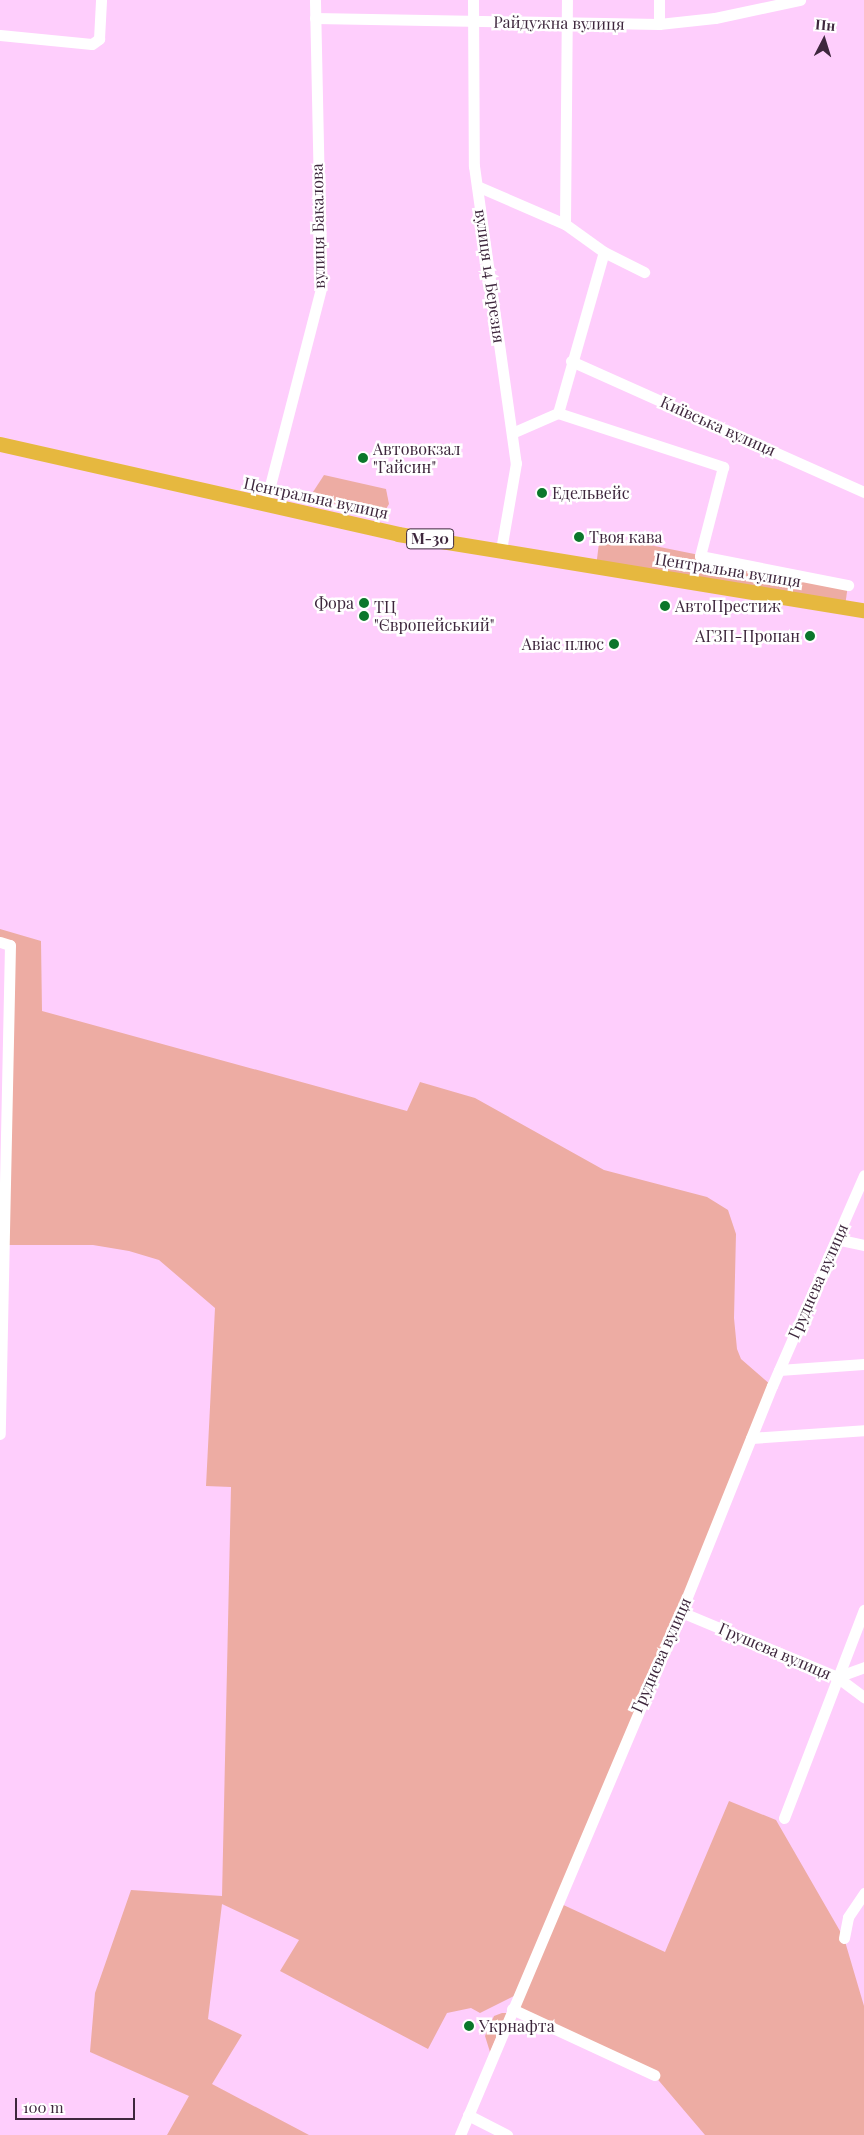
<!DOCTYPE html>
<html>
<head>
<meta charset="utf-8">
<style>
	body { margin:0 }
	#map { position:relative; width:864px; height:2135px; overflow:hidden; background:#fecefc; font-family:"Playfair Display",serif }
	div>[style] { position:absolute }
	.green>* { inset:0; background:#edaca3 }
	.minor>* { height:11px; margin:-5.5px; padding:0 5.5px; transform-origin:5.5px; border-radius:5.5px; background:#fff }
	.highway>* { height:15px; margin:-7.5px; padding:0 7.5px; transform-origin:7.5px; border-radius:7.5px; background:#e6b83f }
	.dots>* { width:14px; height:14px; translate:-50% -50%; box-sizing:border-box; border:2px solid #fff; border-radius:50% }
	span { translate:-50% -50%; white-space:nowrap; text-align:center; line-height:1.15; -webkit-text-stroke:5px #fff; paint-order:stroke }
	.shield-label span { padding:1px 4px; background:#fff; border:1px solid; border-radius:4px; -webkit-text-stroke-width:0 }
	.shield-label { font-size:15px; color:#3e273d; font-weight:700 }
	.street-label { font-size:16px; color:#3e273d }
	.poi-label { font-size:16px; color:#3e273d }
	.left { translate:0 -50%; text-align:left }
	.right { translate:-100% -50%; text-align:right }
	.north { position:absolute; left:799px; top:15px; width:50px; height:50px; -webkit-text-stroke:4px #fff; paint-order:stroke; rotate:5deg; font-size:14px; font-weight:700; line-height:20px; text-align:center; color:#3e273d }
	.north::after { content:''; display:block; margin:auto; width:18px; height:22px; background:#3e273d; clip-path:polygon(50% 0,100% 100%,50% 72%,0 100%) }
	.scale { position:absolute; left:15px; top:2098px; width:120px; height:22px; box-sizing:border-box; border:2px solid #3e273d; border-top:0; padding-left:6px; font-size:15px; line-height:18px; white-space:nowrap; color:#3e273d; -webkit-text-stroke:4px #fff; paint-order:stroke }
</style>
</head>
<body>
<div id="map">
	<div class="green">
		<i style="clip-path:polygon(324px 475px,386px 489px,389px 504px,383px 514px,317px 500px,313px 492px)"></i>
		<i style="clip-path:polygon(600px 535px,848px 585px,845px 606px,596px 567px)"></i>
		<i style="clip-path:polygon(0 929px,41px 941px,42px 1011px,407px 1111px,420px 1082px,475px 1098px,604px 1170px,707px 1197px,728px 1210px,736px 1234px,734px 1318px,737px 1349px,741px 1359px,772px 1386px,557px 1902px,665px 1952px,729px 1801px,776px 1820px,844px 1938px,864px 2006px,864px 2135px,705px 2135px,654px 2075px,512px 2009px,518px 1994px,480px 2013px,471px 2008px,447px 2013px,428px 2049px,280px 1971px,299px 1940px,222px 1904px,208px 2019px,242px 2035px,212px 2084px,309px 2135px,167px 2135px,189px 2096px,90px 2052px,95px 1993px,131px 1890px,222px 1896px,231px 1487px,206px 1486px,215px 1308px,159px 1260px,129px 1251px,93px 1245px,4px 1245px,10px 945px,0 942px)"></i>
		<i style="clip-path:polygon(502px 2013px,507px 2013px,490px 2052px,485px 2036px,494px 2016px)"></i>
	</div>
	<div class="minor">
		<i style="left:473px;top:0;width:166px;rotate:89.7deg"></i>
		<i style="left:474px;top:166px;width:300px;rotate:82deg"></i>
		<i style="left:516px;top:463px;width:88px;rotate:99.8deg"></i>
		<i style="left:315px;top:18px;width:344px;rotate:1deg"></i>
		<i style="left:659px;top:24px;width:56px;rotate:-6.1deg"></i>
		<i style="left:715px;top:18px;width:87px;rotate:-12deg"></i>
		<i style="left:659px;top:24px;width:24px;rotate:-90deg"></i>
		<i style="left:0;top:35px;width:92px;rotate:5.6deg"></i>
		<i style="left:92px;top:44px;width:9px;rotate:-36deg"></i>
		<i style="left:99px;top:39px;width:39px;rotate:-87deg"></i>
		<i style="left:477px;top:186px;width:96px;rotate:23.4deg"></i>
		<i style="left:565px;top:224px;width:48px;rotate:35.7deg"></i>
		<i style="left:604px;top:252px;width:45px;rotate:26.6deg"></i>
		<i style="left:565px;top:224px;width:224px;rotate:-89.5deg"></i>
		<i style="left:571px;top:361px;width:321px;rotate:24.1deg"></i>
		<i style="left:558px;top:413px;width:167px;rotate:-74.1deg"></i>
		<i style="left:512px;top:433px;width:50px;rotate:-23.5deg"></i>
		<i style="left:558px;top:413px;width:174px;rotate:18.1deg"></i>
		<i style="left:723px;top:467px;width:92px;rotate:104.5deg"></i>
		<i style="left:700px;top:556px;width:151px;rotate:11.1deg"></i>
		<i style="left:265px;top:505px;width:224px;rotate:-75.5deg"></i>
		<i style="left:321px;top:288px;width:288px;rotate:-91.2deg"></i>
		<i style="left:0;top:942px;width:10px;rotate:17deg"></i>
		<i style="left:10px;top:945px;width:489px;rotate:91.2deg"></i>
		<i style="left:836px;top:1239px;width:29px;rotate:12deg"></i>
		<i style="left:779px;top:1370px;width:85px;rotate:-4deg"></i>
		<i style="left:751px;top:1438px;width:113px;rotate:-4deg"></i>
		<i style="left:681px;top:1612px;width:169px;rotate:22.6deg"></i>
		<i style="left:837px;top:1677px;width:34px;rotate:37deg"></i>
		<i style="left:837px;top:1677px;width:29px;rotate:-20deg"></i>
		<i style="left:784px;top:1818px;width:223px;rotate:-69deg"></i>
		<i style="left:844px;top:1938px;width:21px;rotate:-79deg"></i>
		<i style="left:848px;top:1917px;width:29px;rotate:-56deg"></i>
		<i style="left:512px;top:2009px;width:157px;rotate:24.9deg"></i>
		<i style="left:468px;top:2115px;width:44px;rotate:27.1deg"></i>
		<i style="left:460px;top:2135px;width:568px;rotate:-67.09deg"></i>
		<i style="left:681px;top:1612px;width:244px;rotate:-68.1deg"></i>
		<i style="left:772px;top:1386px;width:230px;rotate:-66.4deg"></i>
	</div>
	<div class="highway">
		<i style="left:0;top:444px;width:408px;rotate:12.7deg"></i>
		<i style="left:398px;top:534px;width:472px;rotate:9.3deg"></i>
	</div>
	<div class="dots">
		<i style="left:363px;top:458px;background:#0b772b"></i>
		<i style="left:542px;top:493px;background:#0b772b"></i>
		<i style="left:579px;top:537px;background:#0b772b"></i>
		<i style="left:364px;top:603px;background:#0b772b"></i>
		<i style="left:665px;top:606px;background:#0b772b"></i>
		<i style="left:364px;top:616px;background:#0b772b"></i>
		<i style="left:810px;top:636px;background:#0b772b"></i>
		<i style="left:614px;top:644px;background:#0b772b"></i>
		<i style="left:469px;top:2026px;background:#0b772b"></i>
	</div>
	<div class="shield-label">
		<span style="left:430px;top:539px">М-30</span>
	</div>
	<div class="street-label">
		<span style="left:559px;top:23px;rotate:1deg">Райдужна вулиця</span>
		<span style="left:318px;top:226px;rotate:-91deg">вулиця Бакалова</span>
		<span style="left:490px;top:276px;rotate:82deg">вулиця 14 Березня</span>
		<span style="left:718px;top:426px;rotate:24deg">Київська вулиця</span>
		<span style="left:316px;top:498px;rotate:12deg">Центральна вулиця</span>
		<span style="left:728px;top:570px;rotate:9deg">Центральна вулиця</span>
		<span style="left:818px;top:1281px;rotate:-66deg">Груднева вулиця</span>
		<span style="left:775px;top:1651px;rotate:23deg">Грушева вулиця</span>
		<span style="left:661px;top:1655px;rotate:-66deg">Груднева вулиця</span>
	</div>
	<div class="poi-label">
		<span class="left" style="left:373px;top:458px">Автовокзал<br>"Гайсин"</span>
		<span class="left" style="left:552px;top:493px">Едельвейс</span>
		<span class="left" style="left:589px;top:537px">Твоя кава</span>
		<span class="right" style="left:354px;top:603px">Фора</span>
		<span class="left" style="left:675px;top:606px">АвтоПрестиж</span>
		<span class="left" style="left:374px;top:616px">ТЦ<br>"Європейський"</span>
		<span class="right" style="left:800px;top:636px">АГЗП-Пропан</span>
		<span class="right" style="left:604px;top:644px">Авіас плюс</span>
		<span class="left" style="left:479px;top:2026px">Укрнафта</span>
	</div>
	<div class="north">Пн</div>
	<div class="scale">100 m</div>
</div>
</body>
</html>
